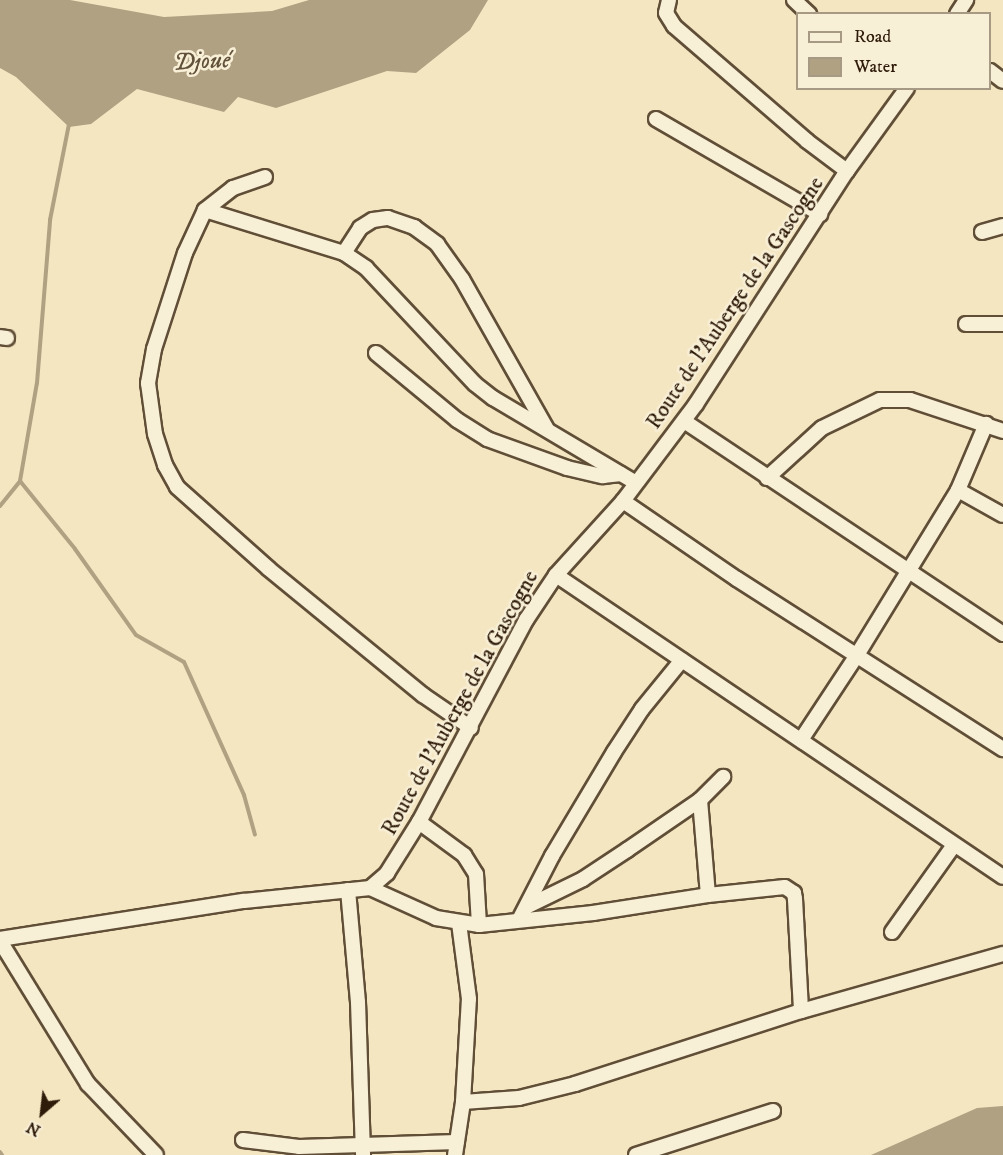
<!DOCTYPE html>
<html>
<head>
<meta charset="utf-8">
<style>
	body { margin:0 }
	#map { position:relative; width:1003px; height:1155px; overflow:hidden; background:#f5e6c2; font-family:"IM FELL DW Pica",serif }
	div>[style] { position:absolute }
	.water>* { inset:0; background:#b1a183 }
	.stream>* { height:4px; margin:-2px; padding:0 2px; transform-origin:2px; border-radius:2px; background:#b1a183 }
	.roads { filter:drop-shadow(2px 0 #604e37) drop-shadow(-2px 0 #604e37) drop-shadow(0 2px #604e37) drop-shadow(0 -2px #604e37) }
	.minor>* { height:14px; margin:-7px; padding:0 7px; transform-origin:7px; border-radius:7px; background:#f8efd7 }
	span { translate:-50% -50%; white-space:nowrap; text-align:center; line-height:1.15; -webkit-text-stroke:5px #f8efd7; paint-order:stroke }
	.street-label { font-size:22px; color:#2e1b09 }
	.water-label { font-size:24px; color:#62513a; font-style:italic }
	.legend { position:absolute; left:796px; top:12px; width:195px; height:78px; box-sizing:border-box; background:#f8efd7; border:2px solid #a79a85; margin:0; padding:8px 10px; list-style:none; font-size:18px; color:#2e1b09 }
	.legend li { display:flex; align-items:center; gap:12px; height:30px }
	.legend b { width:30px; border:2px solid #a79a85 }
	.north { position:absolute; left:12px; top:1083px; width:60px; height:60px; -webkit-text-stroke:4px #f8efd7; paint-order:stroke; rotate:208deg; font-size:16px; font-weight:700; line-height:24px; text-align:center; color:#2e1b09 }
	.north::after { content:''; display:block; margin:auto; width:21px; height:27px; background:#2e1b09; clip-path:polygon(50% 0,100% 100%,50% 72%,0 100%) }
</style>
</head>
<body>
<div id="map">
	<div class="water">
		<i style="clip-path:polygon(0 0,70px 0,164px 17px,272px 11px,309px 0,488px 0,470px 30px,416px 73px,387px 71px,276px 108px,238px 97px,224px 112px,137px 89px,91px 124px,69px 127px,16px 77px,0 68px)"></i>
		<i style="clip-path:polygon(1003px 1106px,1003px 1155px,871px 1155px,977px 1108px)"></i>
	</div>
	<div class="stream">
		<i style="left:20px;top:481px;width:87px;rotate:51deg"></i>
		<i style="left:75px;top:549px;width:105px;rotate:54.7deg"></i>
		<i style="left:136px;top:635px;width:55px;rotate:29.4deg"></i>
		<i style="left:184px;top:662px;width:146px;rotate:65.7deg"></i>
		<i style="left:244px;top:795px;width:41px;rotate:74.6deg"></i>
		<i style="left:0;top:506px;width:32px;rotate:-51deg"></i>
		<i style="left:20px;top:481px;width:99px;rotate:-80.2deg"></i>
		<i style="left:37px;top:383px;width:164px;rotate:-85.4deg"></i>
		<i style="left:50px;top:220px;width:98px;rotate:-78.8deg"></i>
		<i style="left:0;top:1152px;width:4px;rotate:56deg"></i>
	</div>
	<div class="roads">
		<div class="minor">
			<i style="left:669px;top:0;width:13px;rotate:103deg"></i>
			<i style="left:666px;top:13px;width:15px;rotate:58deg"></i>
			<i style="left:674px;top:26px;width:176px;rotate:40.8deg"></i>
			<i style="left:807px;top:141px;width:50px;rotate:36.9deg"></i>
			<i style="left:794px;top:0;width:21px;rotate:43deg"></i>
			<i style="left:957px;top:14px;width:17px;rotate:-57deg"></i>
			<i style="left:990px;top:71px;width:16px;rotate:38deg"></i>
			<i style="left:656px;top:119px;width:190px;rotate:30.1deg"></i>
			<i style="left:265px;top:177px;width:34px;rotate:161deg"></i>
			<i style="left:233px;top:188px;width:36px;rotate:142deg"></i>
			<i style="left:205px;top:210px;width:47px;rotate:114.9deg"></i>
			<i style="left:185px;top:253px;width:101px;rotate:107.9deg"></i>
			<i style="left:154px;top:349px;width:35px;rotate:100deg"></i>
			<i style="left:148px;top:383px;width:51px;rotate:82.2deg"></i>
			<i style="left:155px;top:434px;width:33px;rotate:72deg"></i>
			<i style="left:165px;top:465px;width:25px;rotate:61deg"></i>
			<i style="left:177px;top:487px;width:123px;rotate:41.7deg"></i>
			<i style="left:269px;top:569px;width:199px;rotate:39.3deg"></i>
			<i style="left:423px;top:695px;width:58px;rotate:34.5deg"></i>
			<i style="left:205px;top:210px;width:145px;rotate:17.2deg"></i>
			<i style="left:344px;top:253px;width:27px;rotate:34deg"></i>
			<i style="left:366px;top:268px;width:159px;rotate:46.8deg"></i>
			<i style="left:475px;top:384px;width:23px;rotate:38deg"></i>
			<i style="left:493px;top:398px;width:166px;rotate:30.7deg"></i>
			<i style="left:982px;top:232px;width:22px;rotate:-16deg"></i>
			<i style="left:344px;top:253px;width:30px;rotate:-57deg"></i>
			<i style="left:360px;top:228px;width:15px;rotate:-32deg"></i>
			<i style="left:373px;top:220px;width:15px;rotate:-8deg"></i>
			<i style="left:388px;top:218px;width:28px;rotate:19deg"></i>
			<i style="left:414px;top:227px;width:29px;rotate:36deg"></i>
			<i style="left:437px;top:244px;width:43px;rotate:54.5deg"></i>
			<i style="left:462px;top:279px;width:172px;rotate:60.5deg"></i>
			<i style="left:966px;top:324px;width:37px"></i>
			<i style="left:0;top:337px;width:7px;rotate:8deg"></i>
			<i style="left:376px;top:353px;width:105px;rotate:39.6deg"></i>
			<i style="left:457px;top:420px;width:36px;rotate:32deg"></i>
			<i style="left:487px;top:439px;width:85px;rotate:19.9deg"></i>
			<i style="left:567px;top:468px;width:37px;rotate:13deg"></i>
			<i style="left:603px;top:476px;width:18px;rotate:-6deg"></i>
			<i style="left:684px;top:421px;width:384px;rotate:33.7deg"></i>
			<i style="left:767px;top:478px;width:74px;rotate:-42.3deg"></i>
			<i style="left:822px;top:428px;width:64px;rotate:-25.8deg"></i>
			<i style="left:880px;top:400px;width:30px"></i>
			<i style="left:910px;top:400px;width:98px;rotate:18.4deg"></i>
			<i style="left:958px;top:490px;width:51px;rotate:29.1deg"></i>
			<i style="left:623px;top:501px;width:138px;rotate:34.4deg"></i>
			<i style="left:737px;top:579px;width:316px;rotate:32.6deg"></i>
			<i style="left:556px;top:575px;width:539px;rotate:34.04deg"></i>
			<i style="left:801px;top:740px;width:102px;rotate:-56.6deg"></i>
			<i style="left:857px;top:655px;width:193px;rotate:-58.5deg"></i>
			<i style="left:958px;top:490px;width:72px;rotate:-67deg"></i>
			<i style="left:700px;top:800px;width:95px;rotate:85.2deg"></i>
			<i style="left:419px;top:822px;width:56px;rotate:36.3deg"></i>
			<i style="left:464px;top:855px;width:22px;rotate:58deg"></i>
			<i style="left:476px;top:874px;width:51px;rotate:86.6deg"></i>
			<i style="left:370px;top:888px;width:72px;rotate:24.4deg"></i>
			<i style="left:436px;top:918px;width:44px;rotate:9.2deg"></i>
			<i style="left:479px;top:925px;width:115px;rotate:-6deg"></i>
			<i style="left:593px;top:913px;width:116px;rotate:-8.9deg"></i>
			<i style="left:708px;top:895px;width:77px;rotate:-5.9deg"></i>
			<i style="left:785px;top:887px;width:11px;rotate:34deg"></i>
			<i style="left:794px;top:893px;width:6px;rotate:81deg"></i>
			<i style="left:795px;top:899px;width:112px;rotate:86.9deg"></i>
			<i style="left:348px;top:890px;width:112px;rotate:84.9deg"></i>
			<i style="left:358px;top:1002px;width:153px;rotate:88.1deg"></i>
			<i style="left:528px;top:906px;width:61px;rotate:-26.1deg"></i>
			<i style="left:583px;top:879px;width:53px;rotate:-33.4deg"></i>
			<i style="left:627px;top:850px;width:88px;rotate:-34.4deg"></i>
			<i style="left:700px;top:800px;width:33px;rotate:-45deg"></i>
			<i style="left:519px;top:920px;width:72px;rotate:-62.7deg"></i>
			<i style="left:552px;top:856px;width:121px;rotate:-59.2deg"></i>
			<i style="left:614px;top:752px;width:51px;rotate:-56.9deg"></i>
			<i style="left:642px;top:709px;width:63px;rotate:-50.8deg"></i>
			<i style="left:892px;top:932px;width:107px;rotate:-54.5deg"></i>
			<i style="left:0;top:939px;width:247px;rotate:-8.9deg"></i>
			<i style="left:244px;top:901px;width:127px;rotate:-5.9deg"></i>
			<i style="left:370px;top:888px;width:23px;rotate:-41deg"></i>
			<i style="left:387px;top:873px;width:60px;rotate:-57.9deg"></i>
			<i style="left:419px;top:822px;width:229px;rotate:-62.1deg"></i>
			<i style="left:526px;top:620px;width:54px;rotate:-56.3deg"></i>
			<i style="left:556px;top:575px;width:100px;rotate:-47.8deg"></i>
			<i style="left:623px;top:501px;width:121px;rotate:-53deg"></i>
			<i style="left:696px;top:404px;width:278px;rotate:-57.1deg"></i>
			<i style="left:847px;top:171px;width:102px;rotate:-54.1deg"></i>
			<i style="left:0;top:941px;width:168px;rotate:58.4deg"></i>
			<i style="left:88px;top:1084px;width:98px;rotate:46.2deg"></i>
			<i style="left:463px;top:1102px;width:56px;rotate:-4.1deg"></i>
			<i style="left:519px;top:1098px;width:58px;rotate:-14deg"></i>
			<i style="left:575px;top:1084px;width:237px;rotate:-17.9deg"></i>
			<i style="left:801px;top:1011px;width:210px;rotate:-15.8deg"></i>
			<i style="left:243px;top:1140px;width:56px;rotate:7.1deg"></i>
			<i style="left:299px;top:1147px;width:158px;rotate:-1.8deg"></i>
			<i style="left:455px;top:1155px;width:54px;rotate:-81.4deg"></i>
			<i style="left:463px;top:1102px;width:103px;rotate:-86.7deg"></i>
			<i style="left:469px;top:999px;width:77px;rotate:-97.5deg"></i>
			<i style="left:636px;top:1155px;width:144px;rotate:-17.8deg"></i>
		</div>
	</div>
	<div class="street-label">
		<span style="left:735px;top:303px;rotate:-56deg">Route de l'Auberge de la Gascogne</span>
		<span style="left:460px;top:703px;rotate:-61deg">Route de l'Auberge de la Gascogne</span>
	</div>
	<div class="water-label">
		<span style="left:202px;top:62px;rotate:-3deg">Djoué</span>
	</div>
	<ul class="legend">
	<li><b style="height:8px;background:#f8efd7"></b>Road</li>
	<li><b style="height:16px;background:#b1a183"></b>Water</li>
	</ul>
	<div class="north">N</div>
</div>
</body>
</html>
